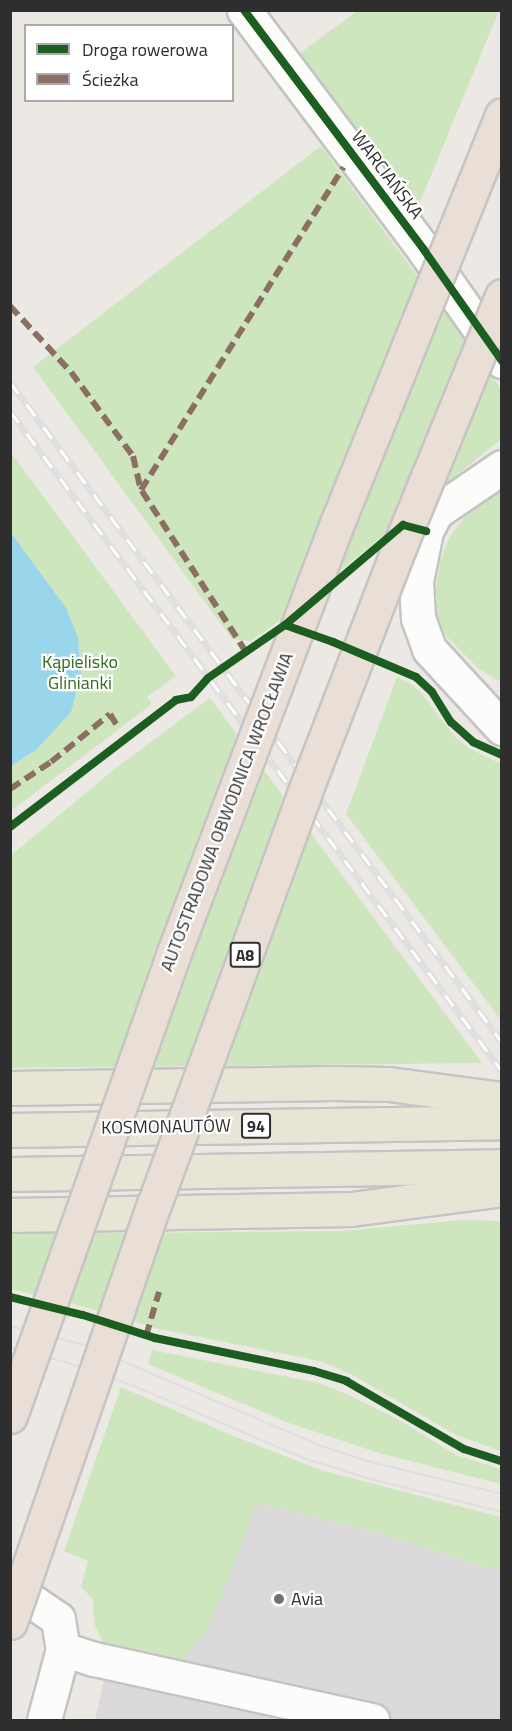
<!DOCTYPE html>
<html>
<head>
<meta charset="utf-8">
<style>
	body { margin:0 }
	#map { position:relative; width:512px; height:1731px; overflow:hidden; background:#ece8e4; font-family:"Titillium Web",sans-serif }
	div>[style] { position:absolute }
	.industrial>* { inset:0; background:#dcd9db }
	.green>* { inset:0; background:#cee6be }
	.water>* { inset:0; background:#99d6ec }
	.roads { filter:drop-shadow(2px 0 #c5c4c5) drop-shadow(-2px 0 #c5c4c5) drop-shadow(0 2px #c5c4c5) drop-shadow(0 -2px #c5c4c5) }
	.minor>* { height:33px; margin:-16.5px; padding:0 16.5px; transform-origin:16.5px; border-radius:16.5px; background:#fcfcfb }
	.major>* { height:33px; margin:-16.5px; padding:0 16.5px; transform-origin:16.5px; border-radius:16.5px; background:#e8e4d6 }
	.tram>* { height:1.5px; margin:-0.75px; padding:0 0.75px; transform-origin:0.75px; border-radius:0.75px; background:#dfdfe1 }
	.rail>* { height:7px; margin-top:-3.5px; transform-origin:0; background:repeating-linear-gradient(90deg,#fff 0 14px,#dfdfe1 0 28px); box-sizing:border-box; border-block:2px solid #dfdfe1 }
	.bridges { filter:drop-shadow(2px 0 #c6c5c4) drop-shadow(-2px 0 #c6c5c4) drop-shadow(0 2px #c6c5c4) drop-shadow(0 -2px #c6c5c4) }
	.highway-bridge>* { height:33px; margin:-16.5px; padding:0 16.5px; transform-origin:16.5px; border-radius:16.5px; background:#eadfd6 }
	.quiet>* { height:6px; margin-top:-3px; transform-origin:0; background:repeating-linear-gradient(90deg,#8d6e63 0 12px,transparent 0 18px) }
	.cycleway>* { height:8px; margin:-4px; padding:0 4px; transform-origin:4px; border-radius:4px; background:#1b5e20 }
	.dots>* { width:16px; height:16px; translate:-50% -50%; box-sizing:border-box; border:3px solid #fff; border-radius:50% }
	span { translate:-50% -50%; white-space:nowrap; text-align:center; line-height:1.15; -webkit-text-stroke:4.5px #fff; paint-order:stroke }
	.shield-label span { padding:2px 4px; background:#fff; border:2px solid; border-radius:4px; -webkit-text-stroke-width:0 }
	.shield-label { font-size:16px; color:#2e2e2e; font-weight:700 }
	.street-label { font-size:18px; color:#2e2e2e }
	.park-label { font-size:18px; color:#2c6e1b }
	.poi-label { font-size:18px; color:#2e2e2e }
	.left { translate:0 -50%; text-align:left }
	.frame { position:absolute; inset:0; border:12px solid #2e2e2e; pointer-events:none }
	.legend { position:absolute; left:24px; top:24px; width:210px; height:78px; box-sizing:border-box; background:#fff; border:2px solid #ababab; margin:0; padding:8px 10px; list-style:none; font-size:18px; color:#2e2e2e }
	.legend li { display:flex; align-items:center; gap:12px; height:30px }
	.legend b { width:30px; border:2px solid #ababab }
</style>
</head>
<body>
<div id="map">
	<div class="industrial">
		<i style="clip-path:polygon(197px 1488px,386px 1535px,501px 1572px,501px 1720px,95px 1720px,105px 1676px)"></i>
	</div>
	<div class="green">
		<i style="clip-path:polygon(357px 11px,499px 11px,415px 214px,296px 56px)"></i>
		<i style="clip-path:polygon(321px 146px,501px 389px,501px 439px,279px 621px,251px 641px,232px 639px,33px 367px)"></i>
		<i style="clip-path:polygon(10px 451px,176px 676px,147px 697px,152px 704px,11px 811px)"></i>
		<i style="clip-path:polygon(501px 482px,501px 682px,479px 669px,447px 637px,440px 628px,437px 614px,436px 589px,440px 562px,450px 536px,464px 518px)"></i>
		<i style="clip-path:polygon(397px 677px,414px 686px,422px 694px,456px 738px,469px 748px,501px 764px,501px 1020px,346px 814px)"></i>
		<i style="clip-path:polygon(210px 698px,482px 1063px,11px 1068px,10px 856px,112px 771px)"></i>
		<i style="clip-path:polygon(462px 1220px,501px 1221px,501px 1451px,456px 1435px,351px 1374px,320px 1361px,159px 1329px,81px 1306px,11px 1289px,11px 1234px,342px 1231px)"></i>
		<i style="clip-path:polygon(152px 1350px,319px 1383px,351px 1396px,399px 1420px,456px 1455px,501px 1469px,501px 1484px,382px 1454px,289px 1423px,148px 1364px)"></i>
		<i style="clip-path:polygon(121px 1387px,229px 1434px,320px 1470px,501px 1517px,501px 1572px,386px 1535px,257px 1503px,222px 1595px,204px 1633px,180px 1662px,104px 1646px,94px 1623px,93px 1599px,81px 1587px,88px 1561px,64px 1551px)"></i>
	</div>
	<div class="water">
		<i style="clip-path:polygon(11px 533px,66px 608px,78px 638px,81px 674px,71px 712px,36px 750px,11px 766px)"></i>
	</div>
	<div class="roads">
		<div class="minor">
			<i style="left:244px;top:10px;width:300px;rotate:53.1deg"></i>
			<i style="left:424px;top:250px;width:136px;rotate:54.9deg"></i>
			<i style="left:502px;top:467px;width:80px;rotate:145.7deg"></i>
			<i style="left:436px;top:512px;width:21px;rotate:118deg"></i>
			<i style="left:426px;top:531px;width:51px;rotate:101.3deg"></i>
			<i style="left:416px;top:581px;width:37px;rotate:87deg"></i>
			<i style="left:418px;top:618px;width:33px;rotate:70deg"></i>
			<i style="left:429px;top:649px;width:108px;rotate:47.3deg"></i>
			<i style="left:10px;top:1586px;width:58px;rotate:34.5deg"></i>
			<i style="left:58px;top:1619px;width:30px;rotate:81deg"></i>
			<i style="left:63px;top:1649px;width:73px;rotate:105deg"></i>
			<i style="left:63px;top:1649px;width:33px;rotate:18deg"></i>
			<i style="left:94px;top:1659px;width:285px;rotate:12.4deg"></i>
		</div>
		<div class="major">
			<i style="left:10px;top:1088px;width:324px;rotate:-0.9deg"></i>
			<i style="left:334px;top:1083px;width:55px;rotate:1deg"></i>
			<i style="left:389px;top:1084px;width:114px;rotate:7.6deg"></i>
			<i style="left:10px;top:1130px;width:492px;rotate:-0.9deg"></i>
			<i style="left:10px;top:1174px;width:492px;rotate:-0.9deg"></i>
			<i style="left:10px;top:1215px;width:341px;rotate:-1deg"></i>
			<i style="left:351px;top:1209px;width:152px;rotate:-7.5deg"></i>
		</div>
	</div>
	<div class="tram">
		<i style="left:10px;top:1326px;width:77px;rotate:14.2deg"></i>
		<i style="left:85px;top:1345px;width:260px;rotate:23.1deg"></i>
		<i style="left:324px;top:1447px;width:49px;rotate:17.7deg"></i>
		<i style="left:371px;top:1462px;width:135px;rotate:13.7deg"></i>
		<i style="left:10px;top:1347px;width:61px;rotate:15.2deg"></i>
		<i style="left:69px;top:1363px;width:69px;rotate:19.5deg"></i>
		<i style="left:134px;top:1386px;width:188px;rotate:22.9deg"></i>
		<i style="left:307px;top:1459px;width:67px;rotate:17.4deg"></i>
		<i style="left:371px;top:1479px;width:135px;rotate:14.1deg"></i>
	</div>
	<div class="rail">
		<i style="left:10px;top:382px;width:823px;rotate:53.3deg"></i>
		<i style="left:10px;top:411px;width:823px;rotate:53.3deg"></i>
	</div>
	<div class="bridges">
		<div class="highway-bridge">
			<i style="left:10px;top:1416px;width:489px;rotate:-70.5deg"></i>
			<i style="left:173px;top:955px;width:459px;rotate:-69.2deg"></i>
			<i style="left:336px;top:526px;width:443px;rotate:-68deg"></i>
			<i style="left:10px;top:1622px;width:444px;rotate:-71deg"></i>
			<i style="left:155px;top:1202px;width:434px;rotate:-69.9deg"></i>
			<i style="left:304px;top:794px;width:267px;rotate:-68.9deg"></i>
			<i style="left:400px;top:545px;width:269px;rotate:-67.7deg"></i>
		</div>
	</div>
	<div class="quiet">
		<i style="left:10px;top:306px;width:90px;rotate:47.3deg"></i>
		<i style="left:71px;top:372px;width:104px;rotate:53.6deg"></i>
		<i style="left:133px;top:456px;width:35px;rotate:77deg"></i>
		<i style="left:246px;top:652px;width:193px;rotate:-122.9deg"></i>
		<i style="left:141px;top:490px;width:381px;rotate:-57.9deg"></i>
		<i style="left:10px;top:789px;width:49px;rotate:-33.4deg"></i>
		<i style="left:51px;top:762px;width:76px;rotate:-39.1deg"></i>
		<i style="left:110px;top:714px;width:17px;rotate:59deg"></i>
		<i style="left:146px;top:1336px;width:46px;rotate:-73.5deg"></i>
	</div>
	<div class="cycleway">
		<i style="left:244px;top:10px;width:300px;rotate:53.1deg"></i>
		<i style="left:424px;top:250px;width:136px;rotate:54.9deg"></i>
		<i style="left:285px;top:625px;width:51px;rotate:19.5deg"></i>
		<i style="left:333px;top:642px;width:90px;rotate:22.9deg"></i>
		<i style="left:416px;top:677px;width:22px;rotate:43deg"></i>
		<i style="left:432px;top:692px;width:36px;rotate:58deg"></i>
		<i style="left:451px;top:722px;width:30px;rotate:42deg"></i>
		<i style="left:473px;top:742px;width:32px;rotate:24deg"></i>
		<i style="left:10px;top:827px;width:209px;rotate:-37.4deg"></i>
		<i style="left:176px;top:700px;width:15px;rotate:-11deg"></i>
		<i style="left:191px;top:697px;width:25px;rotate:-48deg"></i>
		<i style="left:208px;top:678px;width:93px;rotate:-34.5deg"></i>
		<i style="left:285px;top:625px;width:155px;rotate:-40.3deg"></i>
		<i style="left:403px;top:525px;width:24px;rotate:15deg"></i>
		<i style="left:10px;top:1297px;width:75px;rotate:13.9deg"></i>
		<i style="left:83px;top:1315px;width:76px;rotate:17.7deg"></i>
		<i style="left:155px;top:1338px;width:162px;rotate:11.7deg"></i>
		<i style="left:314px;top:1371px;width:34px;rotate:17deg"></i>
		<i style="left:346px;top:1381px;width:136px;rotate:30deg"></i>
		<i style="left:464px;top:1449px;width:40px;rotate:18deg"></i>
	</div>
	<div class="dots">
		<i style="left:279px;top:1599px;background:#706f6e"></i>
	</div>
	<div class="shield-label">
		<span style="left:245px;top:955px">A8</span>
		<span style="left:256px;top:1126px">94</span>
	</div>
	<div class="street-label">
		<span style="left:387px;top:175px;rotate:53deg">WARCIAŃSKA</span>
		<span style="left:227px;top:812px;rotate:-69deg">AUTOSTRADOWA OBWODNICA WROCŁAWIA</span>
		<span style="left:166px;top:1127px;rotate:-1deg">KOSMONAUTÓW</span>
	</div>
	<div class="park-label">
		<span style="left:80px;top:673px">Kąpielisko<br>Glinianki</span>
	</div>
	<div class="poi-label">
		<span class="left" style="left:291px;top:1599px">Avia</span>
	</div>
	<div class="frame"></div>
	<ul class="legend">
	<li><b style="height:8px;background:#1b5e20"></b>Droga rowerowa</li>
	<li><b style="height:8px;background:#8d6e63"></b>Ścieżka</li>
	</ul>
</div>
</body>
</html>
